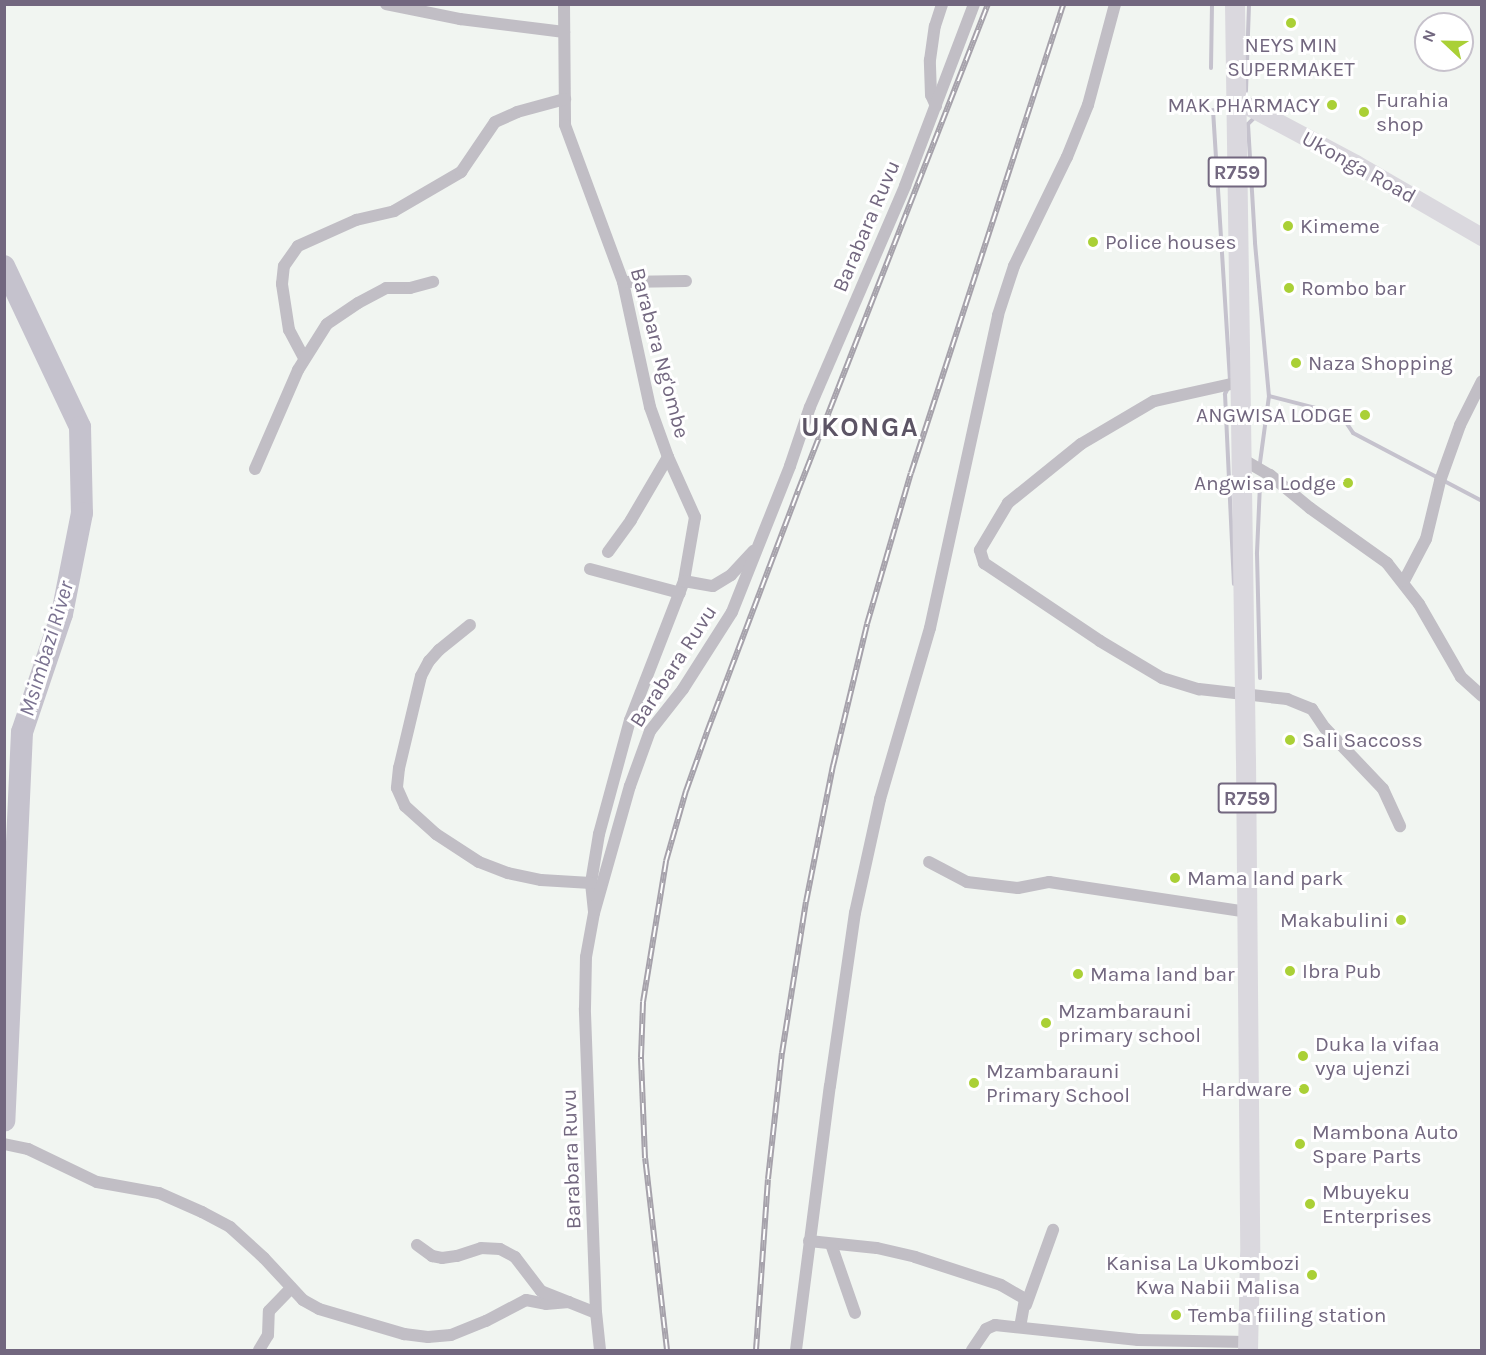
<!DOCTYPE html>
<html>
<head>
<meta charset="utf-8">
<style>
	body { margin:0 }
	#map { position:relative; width:1486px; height:1355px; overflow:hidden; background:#f1f5f1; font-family:Karla,sans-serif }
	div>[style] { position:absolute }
	.stream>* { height:4px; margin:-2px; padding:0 2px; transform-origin:2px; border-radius:2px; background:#c5c2cd }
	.river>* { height:22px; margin:-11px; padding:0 11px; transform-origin:11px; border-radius:11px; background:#c5c2cd }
	.street>* { height:12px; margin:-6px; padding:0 6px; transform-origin:6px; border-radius:6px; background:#c1bec5 }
	.secondary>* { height:18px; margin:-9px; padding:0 9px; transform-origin:9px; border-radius:9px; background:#dad8de }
	.primary>* { height:20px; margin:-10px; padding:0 10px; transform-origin:10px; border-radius:10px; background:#dad8de }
	.rail>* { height:6px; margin-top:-3px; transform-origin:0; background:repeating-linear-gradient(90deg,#fff 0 11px,#a6a2ab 0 22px); box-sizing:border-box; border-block:2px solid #a6a2ab }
	.dots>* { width:16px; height:16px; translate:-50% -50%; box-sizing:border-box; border:3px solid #fff; border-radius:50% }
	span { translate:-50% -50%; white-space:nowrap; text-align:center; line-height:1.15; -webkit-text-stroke:6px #fff; paint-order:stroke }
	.shield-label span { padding:2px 4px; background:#fff; border:2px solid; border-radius:4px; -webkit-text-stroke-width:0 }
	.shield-label { font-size:20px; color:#72677f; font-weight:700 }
	.poi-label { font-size:21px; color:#72677f }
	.left { translate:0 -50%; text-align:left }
	.right { translate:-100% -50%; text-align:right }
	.street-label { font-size:21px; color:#72677f }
	.water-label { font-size:22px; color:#7a7290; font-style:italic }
	.district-label { font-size:27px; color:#5c5465; font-weight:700; letter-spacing:1.5px }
	.frame { position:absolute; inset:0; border:6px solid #72677f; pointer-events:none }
	.north { position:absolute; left:1414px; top:12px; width:60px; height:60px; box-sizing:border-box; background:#fff; border:2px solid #c7c2cc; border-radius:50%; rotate:292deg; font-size:16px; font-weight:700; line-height:24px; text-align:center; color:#72677f }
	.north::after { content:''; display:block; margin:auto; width:21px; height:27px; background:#aad036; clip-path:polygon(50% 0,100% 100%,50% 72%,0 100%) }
</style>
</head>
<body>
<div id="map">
	<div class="stream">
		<i style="left:1211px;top:68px;width:64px;rotate:-89.1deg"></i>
		<i style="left:1246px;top:91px;width:87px;rotate:-88deg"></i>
		<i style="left:1213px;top:110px;width:272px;rotate:86.4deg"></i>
		<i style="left:1255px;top:117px;width:10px;rotate:135deg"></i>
		<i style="left:1248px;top:124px;width:119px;rotate:86.6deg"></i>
		<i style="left:1255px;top:243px;width:154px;rotate:84.8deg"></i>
		<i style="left:1269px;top:396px;width:68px;rotate:97.7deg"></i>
		<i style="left:1228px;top:388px;width:7px;rotate:117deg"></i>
		<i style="left:1225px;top:394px;width:190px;rotate:87.3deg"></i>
		<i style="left:1269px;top:396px;width:57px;rotate:14.3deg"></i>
		<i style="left:1324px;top:410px;width:21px;rotate:23deg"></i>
		<i style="left:1343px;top:418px;width:18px;rotate:56deg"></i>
		<i style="left:1353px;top:433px;width:146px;rotate:27.8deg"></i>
		<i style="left:1260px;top:484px;width:70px;rotate:92.5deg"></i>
		<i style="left:1257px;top:554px;width:124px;rotate:88.6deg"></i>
	</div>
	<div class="river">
		<i style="left:4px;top:266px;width:178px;rotate:64.7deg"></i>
		<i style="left:80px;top:427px;width:86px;rotate:88.7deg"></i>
		<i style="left:82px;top:513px;width:103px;rotate:101.2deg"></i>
		<i style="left:62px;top:614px;width:125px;rotate:108.7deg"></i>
		<i style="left:22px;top:732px;width:389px;rotate:92.6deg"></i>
	</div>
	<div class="street">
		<i style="left:386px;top:4px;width:76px;rotate:11.5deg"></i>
		<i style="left:460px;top:19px;width:105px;rotate:7.1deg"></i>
		<i style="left:564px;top:4px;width:121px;rotate:89.5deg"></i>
		<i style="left:565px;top:125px;width:167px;rotate:69.7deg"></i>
		<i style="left:623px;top:282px;width:128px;rotate:77.8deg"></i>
		<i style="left:650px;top:407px;width:53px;rotate:70.2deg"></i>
		<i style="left:668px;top:457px;width:66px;rotate:65.8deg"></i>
		<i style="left:695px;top:517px;width:65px;rotate:99.8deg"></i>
		<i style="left:684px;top:581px;width:149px;rotate:111.2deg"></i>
		<i style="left:630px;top:720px;width:118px;rotate:105.2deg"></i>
		<i style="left:599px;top:834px;width:50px;rotate:99.3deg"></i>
		<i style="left:591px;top:883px;width:29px;rotate:84deg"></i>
		<i style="left:936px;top:106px;width:12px;rotate:-114deg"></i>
		<i style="left:931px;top:95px;width:35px;rotate:-92deg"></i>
		<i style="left:930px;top:60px;width:34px;rotate:-82deg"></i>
		<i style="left:935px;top:26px;width:23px;rotate:-72deg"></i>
		<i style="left:623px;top:282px;width:63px;rotate:-0.9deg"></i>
		<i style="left:304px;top:358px;width:32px;rotate:-118deg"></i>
		<i style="left:289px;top:330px;width:47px;rotate:-98.7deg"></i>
		<i style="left:282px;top:284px;width:18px;rotate:-84deg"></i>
		<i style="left:284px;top:266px;width:24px;rotate:-55deg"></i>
		<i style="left:298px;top:246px;width:64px;rotate:-24.1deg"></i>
		<i style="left:356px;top:220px;width:39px;rotate:-13deg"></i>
		<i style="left:394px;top:211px;width:78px;rotate:-30.2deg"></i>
		<i style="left:461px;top:172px;width:60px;rotate:-55.8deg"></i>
		<i style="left:495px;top:122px;width:24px;rotate:-24deg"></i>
		<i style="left:517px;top:112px;width:50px;rotate:-15.2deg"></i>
		<i style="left:1240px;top:382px;width:88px;rotate:167.5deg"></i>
		<i style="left:1154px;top:401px;width:85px;rotate:149.5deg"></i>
		<i style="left:1081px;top:444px;width:94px;rotate:141.1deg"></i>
		<i style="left:1008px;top:503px;width:55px;rotate:120.8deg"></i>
		<i style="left:980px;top:550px;width:14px;rotate:73deg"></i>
		<i style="left:984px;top:563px;width:140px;rotate:33.9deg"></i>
		<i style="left:1100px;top:641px;width:72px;rotate:30.8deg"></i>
		<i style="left:1162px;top:678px;width:39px;rotate:17deg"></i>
		<i style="left:1199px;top:689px;width:89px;rotate:6.5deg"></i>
		<i style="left:1287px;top:699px;width:27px;rotate:22deg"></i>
		<i style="left:1312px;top:709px;width:23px;rotate:56deg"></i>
		<i style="left:1325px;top:728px;width:84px;rotate:46.4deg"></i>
		<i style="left:1383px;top:789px;width:41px;rotate:65.3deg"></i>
		<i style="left:1242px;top:459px;width:32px;rotate:30deg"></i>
		<i style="left:1270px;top:475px;width:52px;rotate:39.5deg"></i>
		<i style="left:1310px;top:508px;width:95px;rotate:35.5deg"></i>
		<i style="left:1387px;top:563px;width:52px;rotate:52deg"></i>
		<i style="left:1419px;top:604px;width:84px;rotate:60.1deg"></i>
		<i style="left:1461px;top:677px;width:28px;rotate:42deg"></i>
		<i style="left:255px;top:469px;width:108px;rotate:-66.5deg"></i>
		<i style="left:298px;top:370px;width:54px;rotate:-57.8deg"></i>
		<i style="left:327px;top:324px;width:37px;rotate:-34deg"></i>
		<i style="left:358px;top:303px;width:32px;rotate:-28deg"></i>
		<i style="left:386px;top:288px;width:24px"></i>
		<i style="left:410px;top:288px;width:24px;rotate:-15deg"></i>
		<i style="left:608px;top:552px;width:39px;rotate:-54deg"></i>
		<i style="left:631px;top:520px;width:73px;rotate:-59.6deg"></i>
		<i style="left:590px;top:569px;width:93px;rotate:14.9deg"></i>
		<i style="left:684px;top:581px;width:29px;rotate:10deg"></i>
		<i style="left:713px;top:586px;width:21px;rotate:-31deg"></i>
		<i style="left:731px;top:575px;width:33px;rotate:-47deg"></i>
		<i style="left:1404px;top:581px;width:47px;rotate:-62.4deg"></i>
		<i style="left:1426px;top:539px;width:60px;rotate:-76.4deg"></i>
		<i style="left:1440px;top:481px;width:59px;rotate:-70.3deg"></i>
		<i style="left:1460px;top:425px;width:49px;rotate:-63.4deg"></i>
		<i style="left:470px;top:625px;width:40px;rotate:141deg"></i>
		<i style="left:439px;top:650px;width:15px;rotate:132deg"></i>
		<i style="left:429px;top:661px;width:17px;rotate:118deg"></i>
		<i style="left:421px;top:676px;width:95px;rotate:103.4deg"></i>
		<i style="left:399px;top:768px;width:20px;rotate:96deg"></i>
		<i style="left:397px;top:788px;width:20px;rotate:66deg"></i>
		<i style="left:405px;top:806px;width:42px;rotate:42.1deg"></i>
		<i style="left:436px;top:834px;width:51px;rotate:33.1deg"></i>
		<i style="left:479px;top:862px;width:31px;rotate:21deg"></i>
		<i style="left:508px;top:873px;width:34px;rotate:12deg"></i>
		<i style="left:541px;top:880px;width:50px;rotate:3.4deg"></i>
		<i style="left:929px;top:862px;width:43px;rotate:27.8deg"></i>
		<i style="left:967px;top:882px;width:51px;rotate:6.7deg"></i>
		<i style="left:1018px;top:888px;width:32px;rotate:-11deg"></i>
		<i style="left:1049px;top:882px;width:200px;rotate:8.6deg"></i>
		<i style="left:4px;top:1144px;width:25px;rotate:12deg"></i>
		<i style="left:28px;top:1149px;width:76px;rotate:25.6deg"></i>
		<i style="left:97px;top:1182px;width:63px;rotate:10.1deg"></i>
		<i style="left:159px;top:1193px;width:47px;rotate:23.8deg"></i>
		<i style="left:202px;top:1212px;width:32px;rotate:28deg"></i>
		<i style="left:230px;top:1227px;width:46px;rotate:42.4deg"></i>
		<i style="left:264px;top:1258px;width:57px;rotate:47.1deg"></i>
		<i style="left:303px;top:1300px;width:18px;rotate:29deg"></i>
		<i style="left:319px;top:1309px;width:89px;rotate:16.4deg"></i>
		<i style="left:404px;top:1334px;width:24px;rotate:7deg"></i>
		<i style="left:428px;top:1337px;width:23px;rotate:-5deg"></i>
		<i style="left:451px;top:1335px;width:38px;rotate:-22deg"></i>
		<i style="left:486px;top:1321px;width:45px;rotate:-27.7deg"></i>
		<i style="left:526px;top:1300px;width:20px;rotate:11deg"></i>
		<i style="left:546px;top:1304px;width:23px;rotate:-5deg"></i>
		<i style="left:809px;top:1241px;width:68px;rotate:5.9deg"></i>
		<i style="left:877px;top:1248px;width:39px;rotate:13deg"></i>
		<i style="left:915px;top:1257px;width:90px;rotate:18deg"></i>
		<i style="left:1001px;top:1285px;width:28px;rotate:30deg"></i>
		<i style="left:1025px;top:1299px;width:27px;rotate:100deg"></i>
		<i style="left:831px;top:1244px;width:73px;rotate:70.8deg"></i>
		<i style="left:417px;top:1245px;width:19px;rotate:36deg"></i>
		<i style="left:432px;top:1256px;width:10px;rotate:11deg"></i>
		<i style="left:442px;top:1258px;width:15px;rotate:-8deg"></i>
		<i style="left:457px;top:1256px;width:25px;rotate:-18deg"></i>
		<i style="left:481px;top:1248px;width:19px;rotate:3deg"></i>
		<i style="left:500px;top:1249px;width:17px;rotate:28deg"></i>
		<i style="left:515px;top:1257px;width:43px;rotate:52.6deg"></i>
		<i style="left:541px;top:1291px;width:59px;rotate:21.8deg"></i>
		<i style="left:1026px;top:1305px;width:80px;rotate:-70.2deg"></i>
		<i style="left:259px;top:1350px;width:17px;rotate:-59deg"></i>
		<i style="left:268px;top:1335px;width:24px;rotate:-88deg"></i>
		<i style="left:269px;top:1311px;width:32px;rotate:-46deg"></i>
		<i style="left:600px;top:1350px;width:37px;rotate:-96deg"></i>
		<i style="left:596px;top:1313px;width:305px;rotate:-92.1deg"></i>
		<i style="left:585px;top:1008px;width:51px;rotate:-88.9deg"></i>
		<i style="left:586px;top:957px;width:45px;rotate:-79.7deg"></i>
		<i style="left:594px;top:913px;width:132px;rotate:-74.2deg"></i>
		<i style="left:630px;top:786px;width:59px;rotate:-70deg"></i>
		<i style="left:650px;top:731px;width:53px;rotate:-51.8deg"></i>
		<i style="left:683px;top:689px;width:91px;rotate:-57.5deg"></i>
		<i style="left:732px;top:612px;width:157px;rotate:-68.3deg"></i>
		<i style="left:790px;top:466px;width:62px;rotate:-71.3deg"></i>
		<i style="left:810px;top:407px;width:241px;rotate:-66.7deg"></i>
		<i style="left:905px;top:186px;width:195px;rotate:-69.2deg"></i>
		<i style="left:796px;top:1350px;width:266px;rotate:-82.7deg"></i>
		<i style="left:830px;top:1086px;width:175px;rotate:-81.8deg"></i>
		<i style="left:855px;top:913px;width:117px;rotate:-77.6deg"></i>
		<i style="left:880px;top:799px;width:178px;rotate:-73.7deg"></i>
		<i style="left:930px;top:628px;width:320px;rotate:-77.7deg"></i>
		<i style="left:998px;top:315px;width:52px;rotate:-71.9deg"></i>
		<i style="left:1014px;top:266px;width:121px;rotate:-64.1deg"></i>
		<i style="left:1067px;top:157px;width:56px;rotate:-68deg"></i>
		<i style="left:1088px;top:105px;width:105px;rotate:-75deg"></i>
		<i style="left:972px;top:1350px;width:25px;rotate:-56deg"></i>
		<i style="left:986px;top:1329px;width:10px;rotate:-24deg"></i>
		<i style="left:995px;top:1325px;width:144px;rotate:6deg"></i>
		<i style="left:1138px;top:1340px;width:110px;rotate:1deg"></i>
	</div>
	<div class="secondary">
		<i style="left:1236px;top:100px;width:136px;rotate:28.1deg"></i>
		<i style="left:1356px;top:164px;width:146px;rotate:30.1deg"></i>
	</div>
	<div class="primary">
		<i style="left:1235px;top:4px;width:756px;rotate:89.17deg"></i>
		<i style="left:1246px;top:760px;width:496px;rotate:89.5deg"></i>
		<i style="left:1250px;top:1256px;width:94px;rotate:91.2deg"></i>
	</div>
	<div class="rail">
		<i style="left:667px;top:1350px;width:193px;rotate:-96.5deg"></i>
		<i style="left:645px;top:1158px;width:101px;rotate:-92.3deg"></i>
		<i style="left:641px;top:1057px;width:55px;rotate:-87.9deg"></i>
		<i style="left:643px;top:1002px;width:143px;rotate:-80.7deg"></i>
		<i style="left:666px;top:861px;width:73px;rotate:-74.1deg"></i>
		<i style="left:686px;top:791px;width:63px;rotate:-70.4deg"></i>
		<i style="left:707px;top:732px;width:258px;rotate:-69.3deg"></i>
		<i style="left:798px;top:491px;width:523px;rotate:-68.69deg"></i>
		<i style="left:756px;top:1350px;width:171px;rotate:-86deg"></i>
		<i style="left:768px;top:1179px;width:127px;rotate:-83.7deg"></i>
		<i style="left:782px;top:1053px;width:153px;rotate:-81deg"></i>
		<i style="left:806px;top:902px;width:139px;rotate:-78.8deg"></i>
		<i style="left:833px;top:766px;width:146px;rotate:-76.5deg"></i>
		<i style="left:867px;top:624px;width:157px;rotate:-73.8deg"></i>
		<i style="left:911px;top:473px;width:493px;rotate:-72deg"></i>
	</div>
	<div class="dots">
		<i style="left:1291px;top:23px;background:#aad036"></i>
		<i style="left:1332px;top:105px;background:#aad036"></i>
		<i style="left:1364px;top:112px;background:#aad036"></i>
		<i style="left:1288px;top:226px;background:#aad036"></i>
		<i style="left:1093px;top:242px;background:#aad036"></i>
		<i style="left:1289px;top:288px;background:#aad036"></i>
		<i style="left:1296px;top:363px;background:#aad036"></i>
		<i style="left:1365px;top:415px;background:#aad036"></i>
		<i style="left:1348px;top:483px;background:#aad036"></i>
		<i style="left:1290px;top:740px;background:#aad036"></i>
		<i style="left:1175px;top:878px;background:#aad036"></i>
		<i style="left:1401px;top:920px;background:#aad036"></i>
		<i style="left:1290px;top:971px;background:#aad036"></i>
		<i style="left:1078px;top:974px;background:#aad036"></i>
		<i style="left:1046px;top:1023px;background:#aad036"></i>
		<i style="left:1303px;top:1056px;background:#aad036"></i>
		<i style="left:974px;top:1083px;background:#aad036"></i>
		<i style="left:1304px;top:1089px;background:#aad036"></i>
		<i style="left:1300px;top:1144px;background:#aad036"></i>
		<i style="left:1310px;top:1204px;background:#aad036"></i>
		<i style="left:1312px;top:1275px;background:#aad036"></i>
		<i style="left:1176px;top:1315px;background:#aad036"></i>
	</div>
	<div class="shield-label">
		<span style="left:1237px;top:172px">R759</span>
		<span style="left:1247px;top:798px">R759</span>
	</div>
	<div class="poi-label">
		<span style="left:1291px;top:57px">NEYS MIN<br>SUPERMAKET</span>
		<span class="left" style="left:1376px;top:112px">Furahia<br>shop</span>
		<span class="right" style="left:1320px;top:105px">MAK PHARMACY</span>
		<span class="left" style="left:1300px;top:226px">Kimeme</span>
		<span class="left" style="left:1105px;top:242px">Police houses</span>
		<span class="left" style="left:1301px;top:288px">Rombo bar</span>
		<span class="left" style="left:1308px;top:363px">Naza Shopping</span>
		<span class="right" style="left:1353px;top:415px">ANGWISA LODGE</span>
		<span class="right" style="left:1336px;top:483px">Angwisa Lodge</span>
		<span class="left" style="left:1302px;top:740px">Sali Saccoss</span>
		<span class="left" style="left:1187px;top:878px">Mama land park</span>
		<span class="right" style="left:1389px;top:920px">Makabulini</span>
		<span class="left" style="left:1302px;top:971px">Ibra Pub</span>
		<span class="left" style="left:1090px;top:974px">Mama land bar</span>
		<span class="left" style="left:1058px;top:1023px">Mzambarauni<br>primary school</span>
		<span class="left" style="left:1315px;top:1056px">Duka la vifaa<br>vya ujenzi</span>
		<span class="left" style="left:986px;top:1083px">Mzambarauni<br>Primary School</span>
		<span class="right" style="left:1292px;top:1089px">Hardware</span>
		<span class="left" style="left:1312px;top:1144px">Mambona Auto<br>Spare Parts</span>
		<span class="left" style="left:1322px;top:1204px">Mbuyeku<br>Enterprises</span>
		<span class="right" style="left:1300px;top:1275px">Kanisa La Ukombozi<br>Kwa Nabii Malisa</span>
		<span class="left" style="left:1188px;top:1315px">Temba fiiling station</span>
	</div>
	<div class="street-label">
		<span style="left:1359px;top:167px;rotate:29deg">Ukonga Road</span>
		<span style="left:866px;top:226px;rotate:-67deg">Barabara Ruvu</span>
		<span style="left:660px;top:353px;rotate:75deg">Barabara Ng'ombe</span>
		<span style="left:673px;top:666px;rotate:-57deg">Barabara Ruvu</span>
		<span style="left:571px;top:1159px;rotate:-92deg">Barabara Ruvu</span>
	</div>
	<div class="water-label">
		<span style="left:47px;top:649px;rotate:-73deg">Msimbazi River</span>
	</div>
	<div class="district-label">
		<span style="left:860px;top:428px">UKONGA</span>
	</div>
	<div class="frame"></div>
	<div class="north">N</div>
</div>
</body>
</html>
